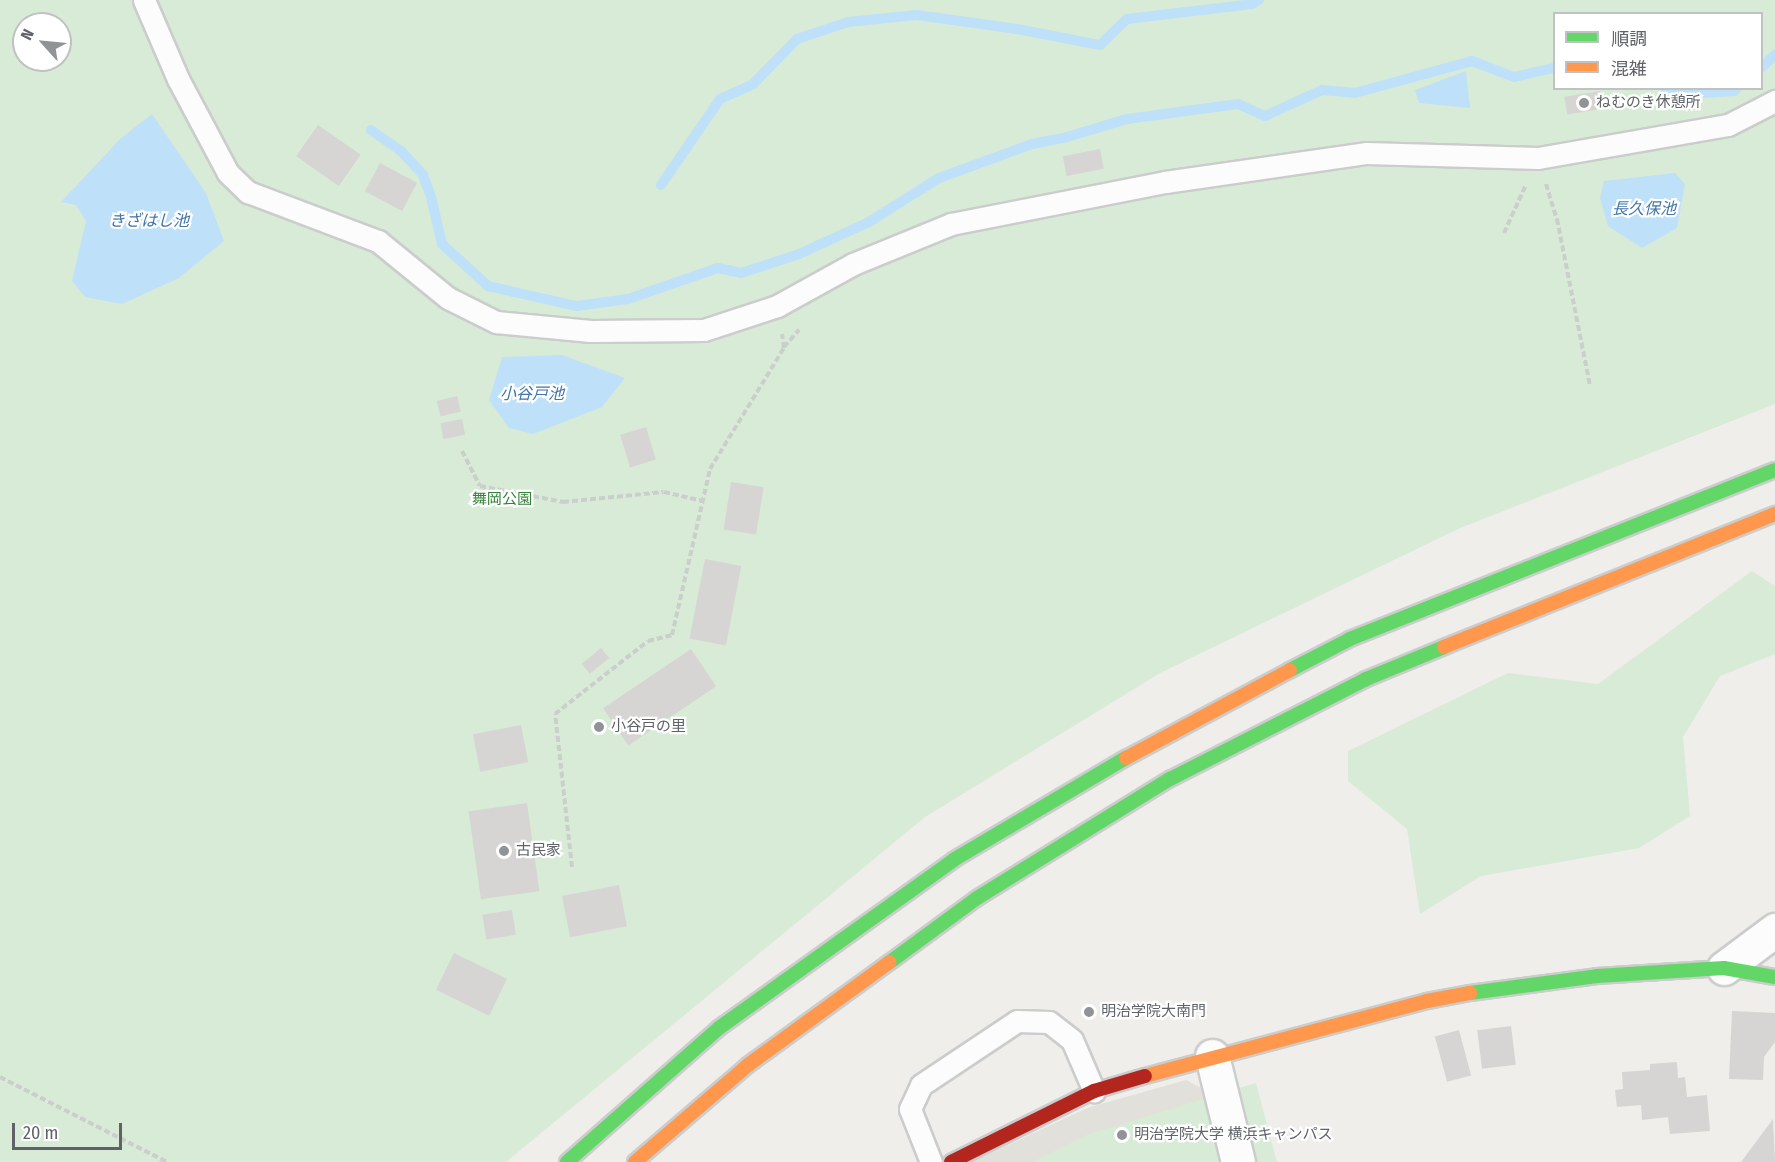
<!DOCTYPE html>
<html>
<head>
<meta charset="utf-8">
<style>
	body { margin:0 }
	#map { position:relative; width:1775px; height:1162px; overflow:hidden; background:#efeeea; font-family:"Fira Sans Condensed","Noto Sans JP",sans-serif }
	div>[style] { position:absolute }
	.education>* { inset:0; background:#e2e0da }
	.green>* { inset:0; background:#d8ebd6 }
	.water>* { inset:0; background:#bfe0f9 }
	.stream>* { height:10px; margin:-5px; padding:0 5px; transform-origin:5px; border-radius:5px; background:#bfe0f9 }
	.building>* { inset:0; background:#d6d5d3; transform-origin:0 0 }
	.path>* { height:4px; margin-top:-2px; transform-origin:0; background:repeating-linear-gradient(90deg,#cacfcc 0 6px,transparent 0 9px) }
	.roads { filter:drop-shadow(2px 0 #cbcccc) drop-shadow(-2px 0 #cbcccc) drop-shadow(0 2px #cbcccc) drop-shadow(0 -2px #cbcccc) }
	.lane>* { height:21px; margin:-10.5px; padding:0 10.5px; transform-origin:10.5px; border-radius:10.5px; background:#fdfcfc }
	.street>* { height:33px; margin:-16.5px; padding:0 16.5px; transform-origin:16.5px; border-radius:16.5px; background:#fdfcfc }
	.fast>* { height:14px; margin:-7px; padding:0 7px; transform-origin:7px; border-radius:7px; background:#63d668 }
	.slow>* { height:14px; margin:-7px; padding:0 7px; transform-origin:7px; border-radius:7px; background:#ff974d }
	.jam>* { height:14px; margin:-7px; padding:0 7px; transform-origin:7px; border-radius:7px; background:#b3261e }
	.dots>* { width:16px; height:16px; translate:-50% -50%; box-sizing:border-box; border:3px solid #fff; border-radius:50% }
	span { translate:-50% -50%; white-space:nowrap; text-align:center; line-height:1.15; -webkit-text-stroke:4.5px #fff; paint-order:stroke }
	.poi-label { font-size:15px; color:#5f6368 }
	.left { translate:0 -50%; text-align:left }
	.park-label { font-size:15px; color:#348238 }
	.water-label { font-size:16px; color:#4174aa; font-style:italic }
	.legend { position:absolute; left:1553px; top:12px; width:210px; height:78px; box-sizing:border-box; background:#fff; border:2px solid #bfc1c3; margin:0; padding:8px 10px; list-style:none; font-size:18px; color:#5f6368 }
	.legend li { display:flex; align-items:center; gap:12px; height:30px }
	.legend b { width:30px; border:2px solid #bfc1c3 }
	.north { position:absolute; left:12px; top:12px; width:60px; height:60px; box-sizing:border-box; background:#fff; border:2px solid #bfc1c3; border-radius:50%; rotate:297deg; font-size:16px; font-weight:700; line-height:24px; text-align:center; color:#5f6368 }
	.north::after { content:''; display:block; margin:auto; width:21px; height:27px; background:#919496; clip-path:polygon(50% 0,100% 100%,50% 72%,0 100%) }
	.scale { position:absolute; left:12px; top:1123px; width:110px; height:27px; box-sizing:border-box; border:3px solid #5f6368; border-top:0; padding-left:8px; font-size:18px; line-height:21px; white-space:nowrap; color:#5f6368; -webkit-text-stroke:4px #fff; paint-order:stroke }
</style>
</head>
<body>
<div id="map">
	<div class="education">
		<i style="clip-path:polygon(1186px 1080px,1207px 1091px,1219px 1162px,972px 1162px,1087px 1108px)"></i>
	</div>
	<div class="green">
		<i style="clip-path:polygon(evenodd,0 0,1775px 0,1775px 404px,1458px 529px,1162px 672px,925px 817px,506px 1162px,0 1162px,0 0,1554px 14px,1762px 14px,1762px 88px,1554px 88px,1554px 14px,0 0,24px 24px,60px 24px,60px 60px,24px 60px,24px 24px)"></i>
		<i style="clip-path:polygon(1752px 571px,1775px 586px,1775px 654px,1720px 676px,1683px 737px,1690px 816px,1639px 848px,1481px 876px,1420px 914px,1407px 829px,1348px 781px,1348px 751px,1508px 673px,1598px 684px)"></i>
		<i style="clip-path:polygon(1256px 1083px,1277px 1162px,1033px 1162px,1089px 1134px)"></i>
	</div>
	<div class="water">
		<i style="clip-path:polygon(1466px 71px,1470px 108px,1419px 103px,1415px 90px)"></i>
		<i style="clip-path:polygon(152px 114px,206px 193px,224px 241px,179px 278px,122px 304px,85px 297px,72px 281px,86px 221px,76px 205px,61px 202px,121px 138px)"></i>
		<i style="clip-path:polygon(1675px 173px,1685px 184px,1677px 228px,1642px 248px,1608px 226px,1600px 198px,1604px 181px)"></i>
		<i style="clip-path:polygon(562px 355px,625px 378px,602px 407px,533px 434px,509px 428px,489px 400px,502px 357px)"></i>
	</div>
	<div class="stream">
		<i style="left:1762px;top:67px;width:18px;rotate:-43deg"></i>
		<i style="left:1665px;top:88px;width:9px;rotate:49deg"></i>
		<i style="left:1671px;top:95px;width:63px;rotate:-3.6deg"></i>
		<i style="left:1734px;top:91px;width:4px;rotate:-45deg"></i>
		<i style="left:371px;top:130px;width:37px;rotate:35deg"></i>
		<i style="left:401px;top:151px;width:33px;rotate:47deg"></i>
		<i style="left:423px;top:175px;width:23px;rotate:70deg"></i>
		<i style="left:431px;top:197px;width:48px;rotate:76.8deg"></i>
		<i style="left:442px;top:244px;width:62px;rotate:42.4deg"></i>
		<i style="left:488px;top:286px;width:91px;rotate:12.7deg"></i>
		<i style="left:577px;top:306px;width:51px;rotate:-7.8deg"></i>
		<i style="left:628px;top:299px;width:95px;rotate:-19deg"></i>
		<i style="left:718px;top:268px;width:24px;rotate:12deg"></i>
		<i style="left:741px;top:273px;width:61px;rotate:-18.1deg"></i>
		<i style="left:799px;top:254px;width:77px;rotate:-24.6deg"></i>
		<i style="left:869px;top:222px;width:83px;rotate:-32.2deg"></i>
		<i style="left:939px;top:178px;width:99px;rotate:-20.1deg"></i>
		<i style="left:1032px;top:144px;width:36px;rotate:-11deg"></i>
		<i style="left:1067px;top:137px;width:63px;rotate:-16.7deg"></i>
		<i style="left:1127px;top:119px;width:112px;rotate:-7.7deg"></i>
		<i style="left:1238px;top:104px;width:30px;rotate:24deg"></i>
		<i style="left:1265px;top:116px;width:63px;rotate:-24.5deg"></i>
		<i style="left:1322px;top:90px;width:33px;rotate:5deg"></i>
		<i style="left:1355px;top:93px;width:121px;rotate:-15.3deg"></i>
		<i style="left:1472px;top:61px;width:45px;rotate:20.9deg"></i>
		<i style="left:1514px;top:77px;width:41px;rotate:-12.7deg"></i>
		<i style="left:661px;top:185px;width:104px;rotate:-55.5deg"></i>
		<i style="left:720px;top:99px;width:36px;rotate:-24deg"></i>
		<i style="left:753px;top:84px;width:63px;rotate:-45.6deg"></i>
		<i style="left:797px;top:39px;width:54px;rotate:-18.4deg"></i>
		<i style="left:848px;top:22px;width:69px;rotate:-5.8deg"></i>
		<i style="left:917px;top:15px;width:101px;rotate:8deg"></i>
		<i style="left:1017px;top:29px;width:85px;rotate:10.9deg"></i>
		<i style="left:1100px;top:45px;width:37px;rotate:-44deg"></i>
		<i style="left:1127px;top:19px;width:126px;rotate:-6.8deg"></i>
		<i style="left:1252px;top:4px;width:8px;rotate:-30deg"></i>
	</div>
	<div class="building">
		<i style="left:1600px;top:91px;width:18px;height:36px;rotate:81deg"></i>
		<i style="left:318px;top:125px;width:52px;height:38px;rotate:35deg"></i>
		<i style="left:1100px;top:149px;width:20px;height:38px;rotate:79deg"></i>
		<i style="left:380px;top:163px;width:42px;height:32px;rotate:28deg"></i>
		<i style="left:457px;top:396px;width:16px;height:21px;rotate:76deg"></i>
		<i style="left:462px;top:419px;width:16px;height:22px;rotate:79deg"></i>
		<i style="left:646px;top:427px;width:34px;height:27px;rotate:73deg"></i>
		<i style="left:731px;top:482px;width:33px;height:48px;rotate:9deg"></i>
		<i style="left:705px;top:559px;width:37px;height:81px;rotate:11deg"></i>
		<i style="left:601px;top:648px;width:13px;height:25px;rotate:51deg"></i>
		<i style="left:691px;top:649px;width:45px;height:106px;rotate:56deg"></i>
		<i style="left:521px;top:725px;width:38px;height:49px;rotate:79deg"></i>
		<i style="left:527px;top:803px;width:89px;height:59px;rotate:82deg"></i>
		<i style="left:619px;top:885px;width:42px;height:58px;rotate:79deg"></i>
		<i style="left:512px;top:910px;width:25px;height:30px;rotate:81deg"></i>
		<i style="left:454px;top:953px;width:59px;height:41px;rotate:26deg"></i>
		<i style="clip-path:polygon(1732px 1011px,1775px 1013px,1775px 1042px,1764px 1057px,1763px 1080px,1729px 1079px)"></i>
		<i style="left:1511px;top:1026px;width:39px;height:34px;rotate:83deg"></i>
		<i style="left:1459px;top:1030px;width:47px;height:25px;rotate:75deg"></i>
		<i style="clip-path:polygon(1677px 1062px,1678px 1078px,1685px 1077px,1687px 1097px,1707px 1095px,1710px 1131px,1670px 1134px,1668px 1117px,1642px 1120px,1641px 1105px,1617px 1107px,1615px 1090px,1623px 1089px,1622px 1072px,1650px 1070px,1650px 1064px)"></i>
		<i style="clip-path:polygon(1773px 1119px,1775px 1162px,1741px 1162px)"></i>
	</div>
	<div class="path">
		<i style="left:1546px;top:184px;width:37px;rotate:73deg"></i>
		<i style="left:1557px;top:219px;width:170px;rotate:78.8deg"></i>
		<i style="left:1504px;top:233px;width:51px;rotate:-65.5deg"></i>
		<i style="left:784px;top:347px;width:23px;rotate:-49deg"></i>
		<i style="left:462px;top:451px;width:39px;rotate:63deg"></i>
		<i style="left:480px;top:486px;width:85px;rotate:10.9deg"></i>
		<i style="left:563px;top:502px;width:101px;rotate:-5.7deg"></i>
		<i style="left:664px;top:492px;width:40px;rotate:13deg"></i>
		<i style="left:572px;top:867px;width:154px;rotate:-96.3deg"></i>
		<i style="left:555px;top:714px;width:118px;rotate:-38.1deg"></i>
		<i style="left:648px;top:641px;width:25px;rotate:-14deg"></i>
		<i style="left:672px;top:635px;width:170px;rotate:-77.1deg"></i>
		<i style="left:710px;top:469px;width:142px;rotate:-58.6deg"></i>
		<i style="left:784px;top:348px;width:14px;rotate:-98deg"></i>
		<i style="left:0;top:1077px;width:187px;rotate:27deg"></i>
	</div>
	<div class="roads">
		<div class="lane">
			<i style="left:144px;top:0;width:86px;rotate:66.7deg"></i>
			<i style="left:178px;top:79px;width:106px;rotate:62deg"></i>
			<i style="left:228px;top:173px;width:28px;rotate:44deg"></i>
			<i style="left:248px;top:192px;width:139px;rotate:20.7deg"></i>
			<i style="left:378px;top:241px;width:90px;rotate:39.2deg"></i>
			<i style="left:448px;top:298px;width:54px;rotate:26.6deg"></i>
			<i style="left:496px;top:322px;width:95px;rotate:5.4deg"></i>
			<i style="left:591px;top:331px;width:113px;rotate:-0.5deg"></i>
			<i style="left:704px;top:330px;width:77px;rotate:-18.2deg"></i>
			<i style="left:777px;top:306px;width:87px;rotate:-28.9deg"></i>
			<i style="left:853px;top:264px;width:106px;rotate:-22.2deg"></i>
			<i style="left:951px;top:224px;width:218px;rotate:-11.1deg"></i>
			<i style="left:1165px;top:182px;width:204px;rotate:-8.2deg"></i>
			<i style="left:1367px;top:153px;width:171px;rotate:1.7deg"></i>
			<i style="left:1538px;top:158px;width:193px;rotate:-9.9deg"></i>
			<i style="left:1728px;top:125px;width:53px;rotate:-27.1deg"></i>
			<i style="left:931px;top:1162px;width:57px;rotate:-111.6deg"></i>
			<i style="left:910px;top:1109px;width:26px;rotate:-65deg"></i>
			<i style="left:921px;top:1085px;width:115px;rotate:-33.7deg"></i>
			<i style="left:1017px;top:1021px;width:32px;rotate:2deg"></i>
			<i style="left:1049px;top:1022px;width:29px;rotate:38deg"></i>
			<i style="left:1072px;top:1040px;width:56px;rotate:66.7deg"></i>
		</div>
		<div class="street">
			<i style="left:1724px;top:968px;width:64px;rotate:-36.7deg"></i>
			<i style="left:1212px;top:1056px;width:109px;rotate:76.2deg"></i>
		</div>
		<div class="fast">
			<i style="left:1290px;top:670px;width:68px;rotate:-27.3deg"></i>
			<i style="left:1350px;top:639px;width:457px;rotate:-21.7deg"></i>
			<i style="left:890px;top:962px;width:108px;rotate:-36.3deg"></i>
			<i style="left:977px;top:898px;width:227px;rotate:-31.7deg"></i>
			<i style="left:1170px;top:779px;width:220px;rotate:-27deg"></i>
			<i style="left:1366px;top:679px;width:84px;rotate:-22.3deg"></i>
			<i style="left:1470px;top:993px;width:128px;rotate:-7.6deg"></i>
			<i style="left:1597px;top:976px;width:127px;rotate:-3.6deg"></i>
			<i style="left:1724px;top:968px;width:52px;rotate:10deg"></i>
			<i style="left:567px;top:1162px;width:203px;rotate:-41.4deg"></i>
			<i style="left:719px;top:1028px;width:290px;rotate:-35.6deg"></i>
			<i style="left:955px;top:859px;width:199px;rotate:-30.6deg"></i>
		</div>
		<div class="slow">
			<i style="left:1444px;top:647px;width:357px;rotate:-21.9deg"></i>
			<i style="left:1126px;top:758px;width:186px;rotate:-28.2deg"></i>
			<i style="left:1145px;top:1076px;width:292px;rotate:-14.9deg"></i>
			<i style="left:1427px;top:1001px;width:44px;rotate:-10.5deg"></i>
			<i style="left:635px;top:1162px;width:149px;rotate:-40.6deg"></i>
			<i style="left:748px;top:1065px;width:175px;rotate:-36deg"></i>
		</div>
		<div class="jam">
			<i style="left:951px;top:1162px;width:160px;rotate:-26.4deg"></i>
			<i style="left:1094px;top:1091px;width:53px;rotate:-16.4deg"></i>
		</div>
	</div>
	<div class="dots">
		<i style="left:1584px;top:103px;background:#919496"></i>
		<i style="left:599px;top:727px;background:#919496"></i>
		<i style="left:504px;top:851px;background:#919496"></i>
		<i style="left:1089px;top:1012px;background:#919496"></i>
		<i style="left:1122px;top:1135px;background:#919496"></i>
	</div>
	<div class="poi-label">
		<span class="left" style="left:1596px;top:103px">ねむのき休憩所</span>
		<span class="left" style="left:611px;top:727px">小谷戸の里</span>
		<span class="left" style="left:516px;top:851px">古民家</span>
		<span class="left" style="left:1101px;top:1012px">明治学院大南門</span>
		<span class="left" style="left:1134px;top:1135px">明治学院大学 横浜キャンパス</span>
	</div>
	<div class="park-label">
		<span style="left:502px;top:500px">舞岡公園</span>
	</div>
	<div class="water-label">
		<span style="left:1644px;top:209px">長久保池</span>
		<span style="left:149px;top:221px">きざはし池</span>
		<span style="left:532px;top:394px">小谷戸池</span>
	</div>
	<ul class="legend">
	<li><b style="height:8px;background:#63d668"></b>順調</li>
	<li><b style="height:8px;background:#ff974d"></b>混雑</li>
	</ul>
	<div class="north">N</div>
	<div class="scale">20 m</div>
</div>
</body>
</html>
